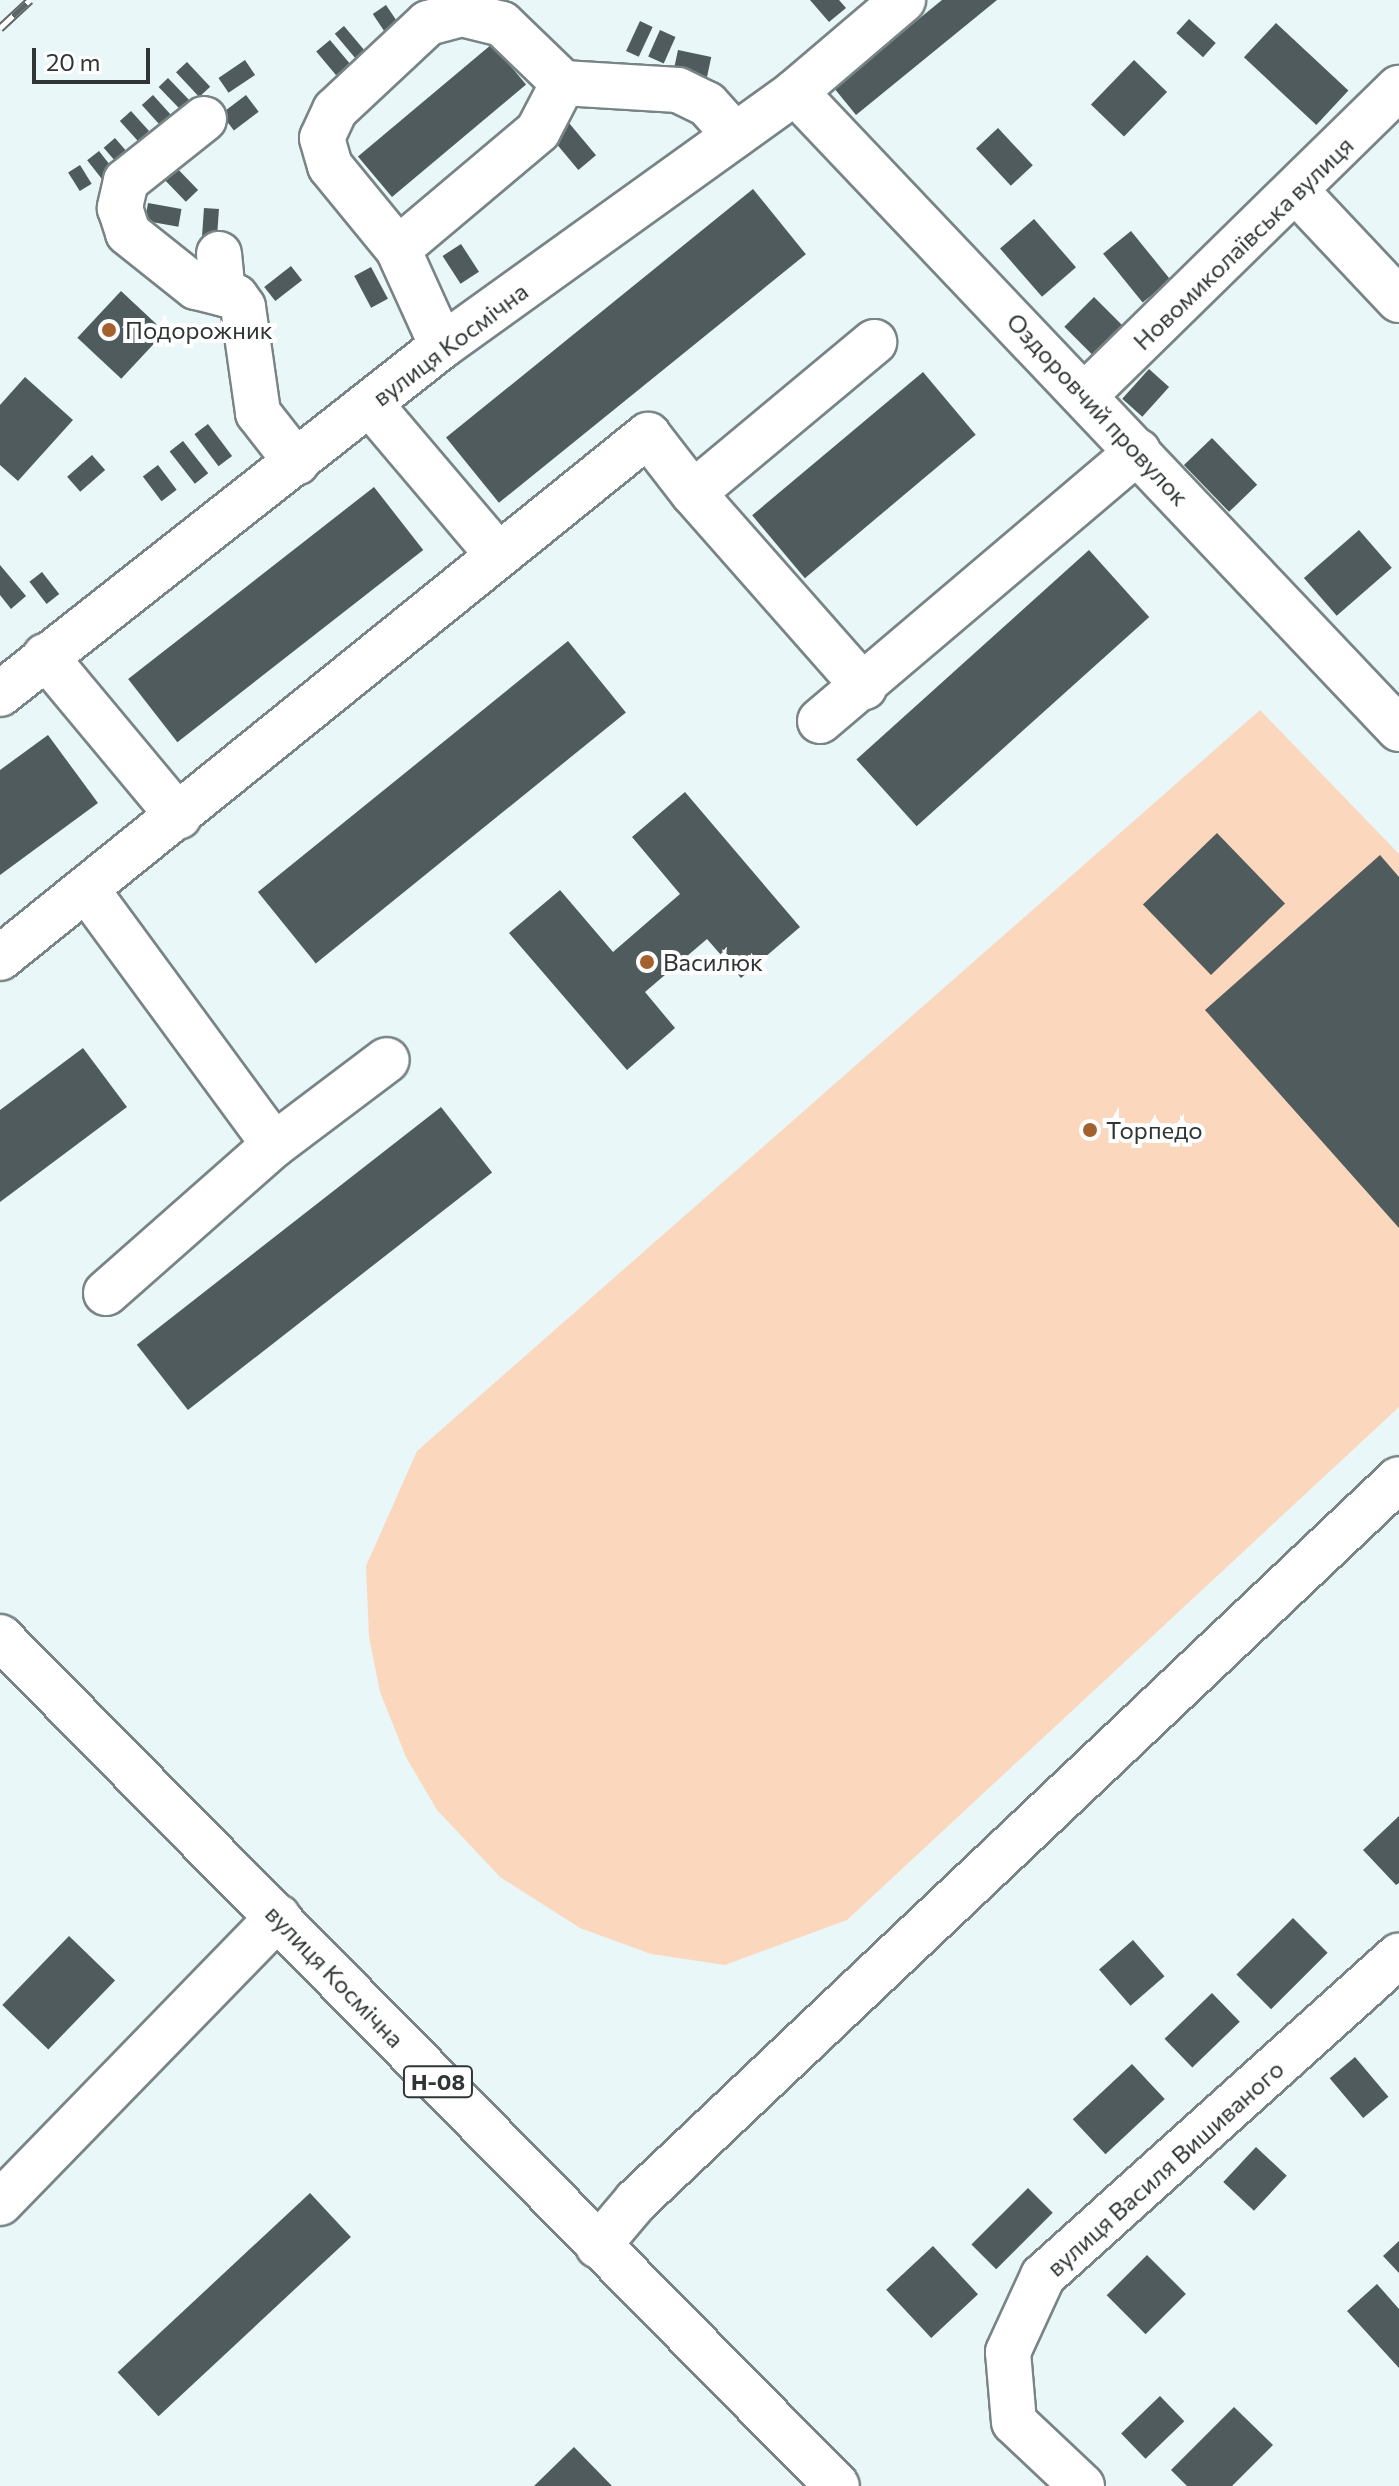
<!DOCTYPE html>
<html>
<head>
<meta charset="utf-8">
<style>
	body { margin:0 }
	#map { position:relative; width:1399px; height:2486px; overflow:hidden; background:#e9f7f8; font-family:Commissioner,sans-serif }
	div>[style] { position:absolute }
	.green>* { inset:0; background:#fbd7be }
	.building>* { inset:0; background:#4f5b5c; transform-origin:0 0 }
	.roads { filter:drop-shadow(2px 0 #788486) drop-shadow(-2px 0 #788486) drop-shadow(0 2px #788486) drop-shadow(0 -2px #788486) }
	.minor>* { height:44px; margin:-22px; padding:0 22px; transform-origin:22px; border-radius:22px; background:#fff }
	.major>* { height:44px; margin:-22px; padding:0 22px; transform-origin:22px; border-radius:22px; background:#fff }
	.rail>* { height:9px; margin-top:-4.5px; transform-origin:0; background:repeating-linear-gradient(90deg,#fff 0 18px,#5e6667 0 36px); box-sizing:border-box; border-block:2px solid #5e6667 }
	.dots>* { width:22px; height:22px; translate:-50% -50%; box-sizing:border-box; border:4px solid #fff; border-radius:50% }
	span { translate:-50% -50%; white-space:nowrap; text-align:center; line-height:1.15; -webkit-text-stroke:8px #fff; paint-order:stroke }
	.shield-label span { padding:2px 6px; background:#fff; border:2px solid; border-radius:6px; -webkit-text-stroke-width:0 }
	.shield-label { font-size:22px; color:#2f3435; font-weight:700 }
	.street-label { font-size:24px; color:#2f3435 }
	.poi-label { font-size:24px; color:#2f3435 }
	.left { translate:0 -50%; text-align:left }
	.scale { position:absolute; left:32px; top:48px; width:118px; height:36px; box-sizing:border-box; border:4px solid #2f3435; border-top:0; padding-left:10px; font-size:24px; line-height:28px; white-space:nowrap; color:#2f3435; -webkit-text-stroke:6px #fff; paint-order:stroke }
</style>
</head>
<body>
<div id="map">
	<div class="green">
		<i style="clip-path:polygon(1260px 710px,1399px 854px,1399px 1407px,847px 1920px,725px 1965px,651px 1954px,580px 1928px,500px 1877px,437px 1810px,406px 1757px,380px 1692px,369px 1637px,366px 1566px,417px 1451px)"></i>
	</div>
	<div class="building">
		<i style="clip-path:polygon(810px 0,839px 0,846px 8px,829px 22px)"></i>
		<i style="clip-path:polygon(942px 0,997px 0,856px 115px,834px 88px)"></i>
		<i style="left:386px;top:5px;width:22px;height:16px;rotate:56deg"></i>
		<i style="left:1189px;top:19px;width:36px;height:19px;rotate:42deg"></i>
		<i style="left:640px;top:21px;width:14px;height:33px;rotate:25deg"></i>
		<i style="left:1276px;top:23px;width:99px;height:47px;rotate:43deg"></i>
		<i style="left:344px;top:26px;width:33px;height:12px;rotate:50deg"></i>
		<i style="left:660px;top:30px;width:17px;height:29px;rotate:24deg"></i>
		<i style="left:330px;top:40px;width:31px;height:18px;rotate:50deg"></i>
		<i style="left:492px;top:44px;width:53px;height:175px;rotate:50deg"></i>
		<i style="left:678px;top:50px;width:34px;height:21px;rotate:12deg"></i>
		<i style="left:245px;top:60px;width:18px;height:32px;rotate:56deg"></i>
		<i style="left:1134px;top:60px;width:46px;height:62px;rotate:44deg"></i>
		<i style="left:187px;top:62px;width:34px;height:15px;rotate:47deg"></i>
		<i style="left:168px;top:78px;width:36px;height:13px;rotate:46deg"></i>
		<i style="left:153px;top:95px;width:30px;height:15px;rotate:48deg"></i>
		<i style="left:246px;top:95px;width:21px;height:31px;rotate:53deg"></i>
		<i style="left:131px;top:111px;width:27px;height:15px;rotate:48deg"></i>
		<i style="left:569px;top:123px;width:42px;height:23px;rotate:50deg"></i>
		<i style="left:998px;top:128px;width:51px;height:30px;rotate:47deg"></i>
		<i style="left:115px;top:138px;width:28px;height:15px;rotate:49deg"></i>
		<i style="left:99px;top:151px;width:29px;height:15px;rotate:52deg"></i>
		<i style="left:171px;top:162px;width:39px;height:17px;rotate:46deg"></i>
		<i style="left:80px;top:165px;width:22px;height:14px;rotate:58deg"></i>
		<i style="left:753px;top:189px;width:84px;height:395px;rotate:51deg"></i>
		<i style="left:148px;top:203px;width:34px;height:18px;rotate:10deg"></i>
		<i style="left:204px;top:208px;width:15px;height:29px;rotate:4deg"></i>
		<i style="left:1034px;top:219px;width:64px;height:45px;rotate:49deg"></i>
		<i style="left:1131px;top:231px;width:63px;height:36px;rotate:51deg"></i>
		<i style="left:461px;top:244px;width:33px;height:22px;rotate:57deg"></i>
		<i style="left:291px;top:266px;width:18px;height:34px;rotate:52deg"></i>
		<i style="left:371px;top:267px;width:36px;height:19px;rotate:62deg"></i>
		<i style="left:121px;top:291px;width:60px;height:64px;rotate:43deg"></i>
		<i style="left:1094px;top:297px;width:40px;height:42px;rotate:45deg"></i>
		<i style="left:1149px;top:369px;width:27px;height:40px;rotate:42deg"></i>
		<i style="left:923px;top:372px;width:82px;height:223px;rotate:50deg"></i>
		<i style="clip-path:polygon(25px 377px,73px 420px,18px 481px,0 465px,0 405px)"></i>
		<i style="left:208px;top:424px;width:40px;height:17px;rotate:53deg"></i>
		<i style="left:1212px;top:438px;width:65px;height:39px;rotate:46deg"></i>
		<i style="left:183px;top:441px;width:41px;height:17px;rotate:52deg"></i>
		<i style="left:92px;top:455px;width:20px;height:33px;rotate:49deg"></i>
		<i style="left:158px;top:465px;width:31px;height:19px;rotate:53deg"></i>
		<i style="left:374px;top:487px;width:80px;height:312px;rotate:52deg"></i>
		<i style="left:1359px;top:530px;width:50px;height:73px;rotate:49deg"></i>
		<i style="left:1089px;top:550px;width:90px;height:313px;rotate:48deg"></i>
		<i style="clip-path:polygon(0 565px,26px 596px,11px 609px,0 595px)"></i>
		<i style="left:42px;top:572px;width:28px;height:16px;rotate:52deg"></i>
		<i style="left:568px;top:641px;width:92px;height:399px;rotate:51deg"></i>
		<i style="clip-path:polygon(48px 735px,98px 803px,0 875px,0 770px)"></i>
		<i style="clip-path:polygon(685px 792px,800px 927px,741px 978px,707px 939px,645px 992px,675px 1028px,627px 1070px,509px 933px,560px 890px,613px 952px,680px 894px,632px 837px)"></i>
		<i style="left:1217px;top:833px;width:98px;height:103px;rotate:46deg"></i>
		<i style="clip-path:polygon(1380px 855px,1399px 877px,1399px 1228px,1205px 1010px)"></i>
		<i style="clip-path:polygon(83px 1048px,127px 1107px,0 1202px,0 1110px)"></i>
		<i style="left:441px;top:1107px;width:83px;height:386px;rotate:52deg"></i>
		<i style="clip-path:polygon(1399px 1816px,1399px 1883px,1396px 1885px,1363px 1850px)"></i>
		<i style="left:1293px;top:1918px;width:49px;height:80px;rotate:45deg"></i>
		<i style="left:69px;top:1936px;width:64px;height:96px;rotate:44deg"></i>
		<i style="left:1133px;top:1940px;width:48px;height:45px;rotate:49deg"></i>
		<i style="left:1212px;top:1993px;width:40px;height:66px;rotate:46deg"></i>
		<i style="left:1355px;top:2057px;width:52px;height:33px;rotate:50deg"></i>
		<i style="left:1132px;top:2064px;width:48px;height:81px;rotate:47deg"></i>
		<i style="left:1256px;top:2147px;width:42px;height:48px;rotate:43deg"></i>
		<i style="left:1028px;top:2188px;width:35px;height:80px;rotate:45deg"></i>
		<i style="left:310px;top:2193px;width:60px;height:263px;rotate:47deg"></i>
		<i style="clip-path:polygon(1399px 2241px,1399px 2273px,1383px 2256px)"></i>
		<i style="left:933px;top:2246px;width:66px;height:64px;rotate:47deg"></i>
		<i style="left:1147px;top:2255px;width:55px;height:57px;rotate:45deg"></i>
		<i style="clip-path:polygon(1377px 2284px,1399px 2309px,1399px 2368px,1347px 2311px)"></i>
		<i style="left:1160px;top:2396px;width:35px;height:54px;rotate:46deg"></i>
		<i style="clip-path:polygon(1234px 2407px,1273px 2445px,1232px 2486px,1187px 2486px,1171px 2470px)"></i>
		<i style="clip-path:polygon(574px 2447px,612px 2486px,534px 2486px)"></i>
	</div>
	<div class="roads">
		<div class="minor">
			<i style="left:795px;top:92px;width:878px;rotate:46.52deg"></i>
			<i style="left:204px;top:119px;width:100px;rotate:141.5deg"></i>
			<i style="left:126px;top:181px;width:28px;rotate:103deg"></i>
			<i style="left:120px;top:208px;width:26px;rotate:72deg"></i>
			<i style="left:128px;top:233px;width:87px;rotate:38.5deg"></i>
			<i style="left:196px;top:287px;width:41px;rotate:14deg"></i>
			<i style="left:236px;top:297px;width:12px;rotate:55deg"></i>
			<i style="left:243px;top:307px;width:107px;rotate:81.9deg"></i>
			<i style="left:258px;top:413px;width:63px;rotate:52deg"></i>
			<i style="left:1298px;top:193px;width:147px;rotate:46.7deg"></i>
			<i style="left:398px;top:249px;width:183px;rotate:-40.1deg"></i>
			<i style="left:538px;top:131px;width:54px;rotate:-62.5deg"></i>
			<i style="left:219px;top:254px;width:40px;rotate:84.3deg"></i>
			<i style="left:442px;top:346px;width:107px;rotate:-114.4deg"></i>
			<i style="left:398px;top:249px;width:107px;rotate:-129.3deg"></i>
			<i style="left:330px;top:166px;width:29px;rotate:-106deg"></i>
			<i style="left:322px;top:138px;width:31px;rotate:-65deg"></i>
			<i style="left:335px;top:110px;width:127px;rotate:-43.1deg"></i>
			<i style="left:428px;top:23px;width:34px;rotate:-15deg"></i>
			<i style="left:461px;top:14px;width:42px;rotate:13.7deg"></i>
			<i style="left:502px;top:24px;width:85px;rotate:44deg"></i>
			<i style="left:563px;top:83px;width:115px;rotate:3.5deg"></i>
			<i style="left:678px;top:90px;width:32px;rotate:26deg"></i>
			<i style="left:707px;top:104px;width:42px;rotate:47.9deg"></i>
			<i style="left:1085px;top:395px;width:439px;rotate:-44.4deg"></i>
			<i style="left:370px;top:404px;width:198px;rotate:49.7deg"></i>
			<i style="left:693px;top:493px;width:259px;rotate:48.6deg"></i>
			<i style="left:45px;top:656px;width:209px;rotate:50.2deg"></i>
			<i style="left:0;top:694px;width:563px;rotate:-38.21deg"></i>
			<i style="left:442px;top:346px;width:435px;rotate:-35.7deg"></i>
			<i style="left:795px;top:92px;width:142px;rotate:-40.4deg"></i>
			<i style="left:820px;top:721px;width:417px;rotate:-40.3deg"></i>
			<i style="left:87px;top:890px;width:316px;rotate:53.7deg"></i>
			<i style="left:0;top:958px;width:833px;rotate:-38.91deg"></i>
			<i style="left:648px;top:435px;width:73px;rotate:52.2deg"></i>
			<i style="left:693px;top:493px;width:236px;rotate:-39.8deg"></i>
			<i style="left:106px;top:1293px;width:224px;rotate:-41.4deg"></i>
			<i style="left:274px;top:1145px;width:141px;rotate:-37deg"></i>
			<i style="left:0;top:2203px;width:399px;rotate:-45.8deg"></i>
			<i style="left:598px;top:2246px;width:59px;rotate:-49.8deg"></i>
			<i style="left:636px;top:2201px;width:1050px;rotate:-43.42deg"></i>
			<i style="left:1082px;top:2486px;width:93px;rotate:-136.7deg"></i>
			<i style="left:1014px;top:2422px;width:70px;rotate:-94.9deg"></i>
			<i style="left:1008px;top:2352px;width:84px;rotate:-65.3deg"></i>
			<i style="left:1043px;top:2276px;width:479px;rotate:-42deg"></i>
		</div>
		<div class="major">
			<i style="left:0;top:1637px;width:1192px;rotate:45.41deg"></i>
		</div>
	</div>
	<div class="rail">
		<i style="left:0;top:28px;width:41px;rotate:-43deg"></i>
	</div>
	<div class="dots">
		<i style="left:109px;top:330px;background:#a3612e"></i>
		<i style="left:647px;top:962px;background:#a3612e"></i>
		<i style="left:1090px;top:1130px;background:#a3612e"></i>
	</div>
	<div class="shield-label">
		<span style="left:438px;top:2082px">Н-08</span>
	</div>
	<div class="street-label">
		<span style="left:1243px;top:243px;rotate:-44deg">Новомиколаївська вулиця</span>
		<span style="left:450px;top:344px;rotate:-37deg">вулиця Космічна</span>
		<span style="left:1098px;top:409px;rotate:47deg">Оздоровчий провулок</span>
		<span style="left:335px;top:1976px;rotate:46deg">вулиця Космічна</span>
		<span style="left:1165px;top:2168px;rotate:-42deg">вулиця Василя Вишиваного</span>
	</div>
	<div class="poi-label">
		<span class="left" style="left:125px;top:330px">Подорожник</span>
		<span class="left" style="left:663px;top:962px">Василюк</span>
		<span class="left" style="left:1106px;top:1130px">Торпедо</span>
	</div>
	<div class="scale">20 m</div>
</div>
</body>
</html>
